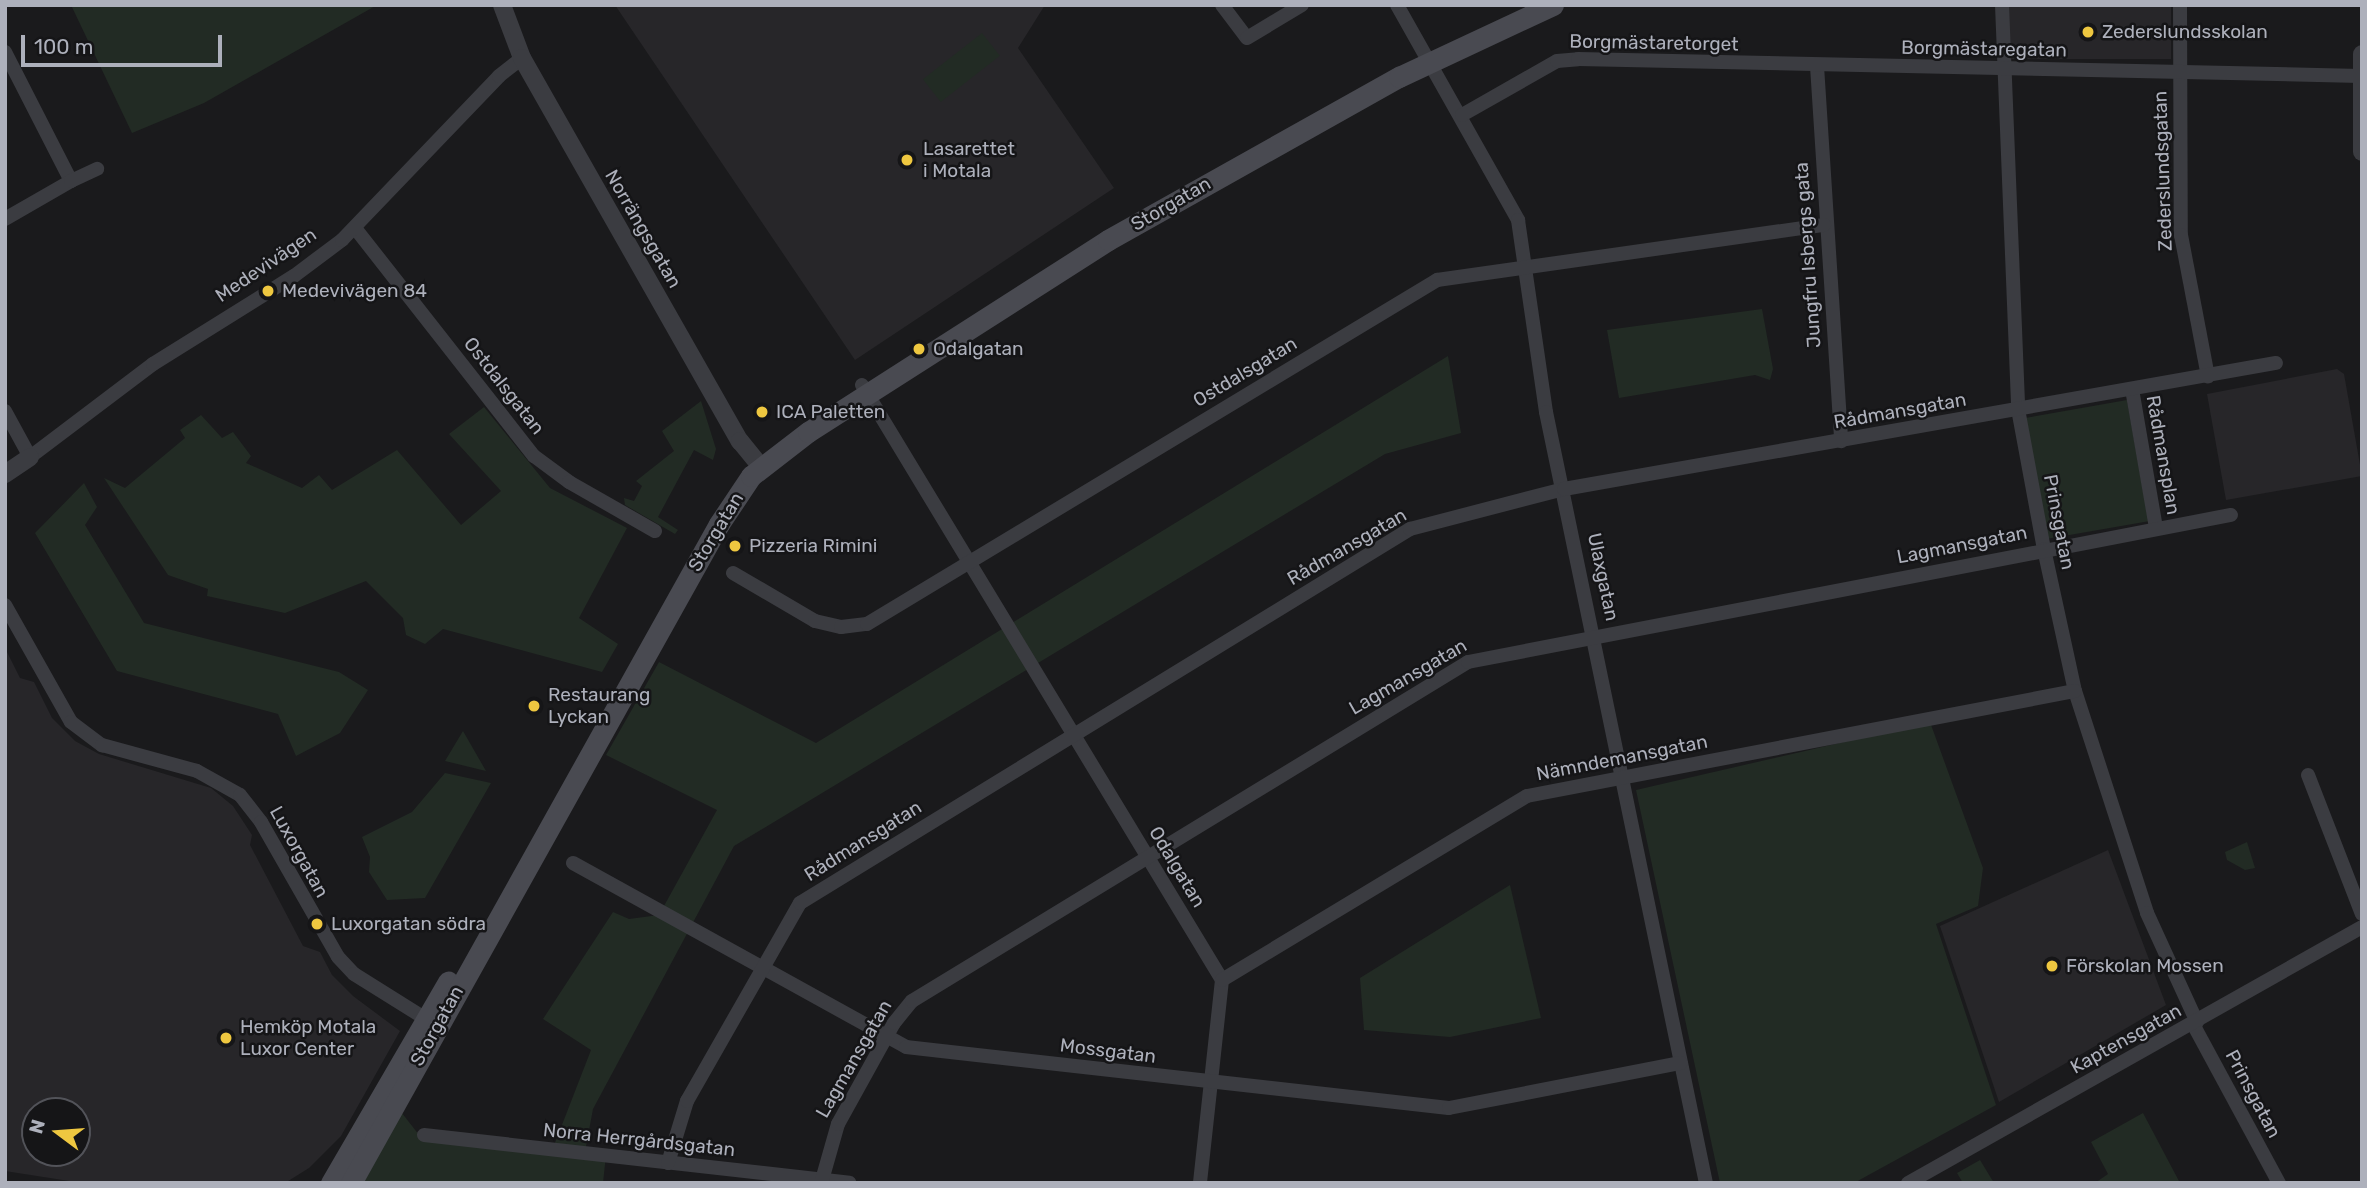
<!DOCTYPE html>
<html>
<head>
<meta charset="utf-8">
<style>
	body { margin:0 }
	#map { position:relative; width:2367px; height:1188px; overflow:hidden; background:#1a1a1c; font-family:Rubik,sans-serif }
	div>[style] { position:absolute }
	.built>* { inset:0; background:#272629; transform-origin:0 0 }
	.green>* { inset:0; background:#222b24; transform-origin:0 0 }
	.minor>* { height:14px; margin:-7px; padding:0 7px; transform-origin:7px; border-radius:7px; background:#3b3c41 }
	.tertiary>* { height:18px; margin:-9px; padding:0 9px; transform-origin:9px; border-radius:9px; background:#3b3c41 }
	.secondary>* { height:21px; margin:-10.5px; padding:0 10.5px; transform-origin:10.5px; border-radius:10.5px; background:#494a51 }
	.dots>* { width:19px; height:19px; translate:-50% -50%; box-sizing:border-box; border:4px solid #151517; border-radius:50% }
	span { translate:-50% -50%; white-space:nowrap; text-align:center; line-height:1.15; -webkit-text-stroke:5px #151517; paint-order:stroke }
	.poi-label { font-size:19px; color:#adb0bb }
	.left { translate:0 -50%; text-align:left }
	.street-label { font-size:19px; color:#adb0bb }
	.frame { position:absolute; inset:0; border:7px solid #adb0bb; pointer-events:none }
	.north { position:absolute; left:21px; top:1097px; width:70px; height:70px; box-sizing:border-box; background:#151517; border:2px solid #525359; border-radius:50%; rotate:286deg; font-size:19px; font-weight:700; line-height:28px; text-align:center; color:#adb0bb }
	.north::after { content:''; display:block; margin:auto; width:24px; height:32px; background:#eec740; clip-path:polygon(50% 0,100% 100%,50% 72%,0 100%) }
	.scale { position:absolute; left:21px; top:35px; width:201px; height:32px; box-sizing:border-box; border:4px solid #adb0bb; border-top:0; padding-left:9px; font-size:21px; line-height:24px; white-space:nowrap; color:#adb0bb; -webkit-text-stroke:5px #151517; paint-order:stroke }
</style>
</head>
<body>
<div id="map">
	<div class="built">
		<i style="clip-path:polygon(615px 5px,1045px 5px,1018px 48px,1114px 188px,855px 360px)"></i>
		<i style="left:2007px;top:5px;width:164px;height:54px"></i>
		<i style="clip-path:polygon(2337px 369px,2344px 374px,2362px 476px,2226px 500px,2207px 394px)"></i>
		<i style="clip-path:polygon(evenodd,5px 648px,20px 678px,34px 682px,52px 718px,75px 741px,99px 754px,211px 788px,233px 806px,252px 835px,250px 845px,303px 946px,320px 952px,332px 975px,353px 996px,400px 1031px,341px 1136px,309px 1168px,285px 1183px,82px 1183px,5px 1171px,5px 648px,77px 1111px,77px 1153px,35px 1153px,35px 1111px,77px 1111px)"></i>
		<i style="clip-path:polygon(2108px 850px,2166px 1005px,1999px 1102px,1940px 926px)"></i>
	</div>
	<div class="green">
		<i style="clip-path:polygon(71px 5px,377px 5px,204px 103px,132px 133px)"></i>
		<i style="left:982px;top:33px;width:29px;height:75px;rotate:52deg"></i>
		<i style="clip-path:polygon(1762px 309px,1773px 369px,1770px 380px,1755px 375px,1619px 398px,1607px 330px)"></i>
		<i style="clip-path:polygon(1448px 356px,1461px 433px,1385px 454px,734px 846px,593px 1109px,585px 1152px,606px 1155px,603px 1183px,357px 1183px,398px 1108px,423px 1140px,553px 1148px,591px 1050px,543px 1019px,613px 912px,629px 919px,659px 915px,717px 810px,606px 755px,659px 662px,816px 743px)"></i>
		<i style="left:2127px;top:400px;width:123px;height:105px;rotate:80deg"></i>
		<i style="clip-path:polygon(701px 401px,716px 449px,713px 460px,694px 450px,658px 517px,678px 530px,675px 534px,625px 505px,624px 498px,634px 501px,642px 486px,636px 481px,674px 451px,662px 431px)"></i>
		<i style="clip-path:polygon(484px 407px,550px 488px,627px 528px,579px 618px,618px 644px,602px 672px,443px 629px,425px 644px,406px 635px,403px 618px,366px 581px,285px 613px,207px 596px,208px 589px,168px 575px,104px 478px,125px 488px,185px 438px,180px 430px,201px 415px,222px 438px,233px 432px,251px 456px,246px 463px,302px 488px,319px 475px,332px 490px,397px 450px,461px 525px,501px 491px,449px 434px)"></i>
		<i style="clip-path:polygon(84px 483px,97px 507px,85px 525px,144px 623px,339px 672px,368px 690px,340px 733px,296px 756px,278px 714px,117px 671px,35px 533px)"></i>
		<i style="clip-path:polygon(1930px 722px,1983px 868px,1978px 906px,1936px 924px,1996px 1105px,1854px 1183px,1720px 1183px,1636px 790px)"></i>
		<i style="clip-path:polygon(463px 731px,486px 771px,445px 761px)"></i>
		<i style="clip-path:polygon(445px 773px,491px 783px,425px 898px,387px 900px,369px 872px,370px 857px,362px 837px,412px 812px)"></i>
		<i style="clip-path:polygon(2247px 842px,2255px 868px,2245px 870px,2227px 860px,2225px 852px)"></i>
		<i style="clip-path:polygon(1510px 885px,1541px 1018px,1450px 1037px,1364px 1030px,1360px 978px)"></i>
		<i style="clip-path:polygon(2143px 1113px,2180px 1183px,2095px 1183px,2108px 1174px,2091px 1142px)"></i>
		<i style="clip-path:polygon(1980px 1160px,1994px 1183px,1963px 1183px,1957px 1173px)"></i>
	</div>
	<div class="minor">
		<i style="left:1222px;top:5px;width:41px;rotate:52.9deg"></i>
		<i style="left:1247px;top:38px;width:64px;rotate:-31deg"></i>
		<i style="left:1397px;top:5px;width:247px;rotate:60.6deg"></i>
		<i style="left:1518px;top:220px;width:194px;rotate:81.7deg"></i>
		<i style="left:1546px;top:412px;width:787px;rotate:78.28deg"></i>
		<i style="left:2002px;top:5px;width:404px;rotate:87.7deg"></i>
		<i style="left:2018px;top:409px;width:142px;rotate:79.5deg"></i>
		<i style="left:2044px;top:549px;width:145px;rotate:77.7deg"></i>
		<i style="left:2075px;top:691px;width:233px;rotate:72deg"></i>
		<i style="left:2147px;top:913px;width:120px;rotate:65.4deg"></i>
		<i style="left:2180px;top:5px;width:230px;rotate:89.8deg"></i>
		<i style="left:2181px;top:235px;width:144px;rotate:79.2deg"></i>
		<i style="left:5px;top:52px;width:145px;rotate:62.9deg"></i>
		<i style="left:71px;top:181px;width:76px;rotate:150.1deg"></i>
		<i style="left:1817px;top:66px;width:376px;rotate:86.3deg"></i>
		<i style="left:1462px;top:115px;width:109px;rotate:-29.6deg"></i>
		<i style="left:1557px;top:61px;width:21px;rotate:-5deg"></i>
		<i style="left:1578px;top:59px;width:783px;rotate:1.24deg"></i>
		<i style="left:71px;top:181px;width:29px;rotate:-25deg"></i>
		<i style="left:355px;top:228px;width:290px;rotate:51.9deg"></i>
		<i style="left:534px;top:456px;width:44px;rotate:36.6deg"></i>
		<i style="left:569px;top:482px;width:99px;rotate:29.7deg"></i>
		<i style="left:862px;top:385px;width:695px;rotate:58.82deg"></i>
		<i style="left:1222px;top:980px;width:204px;rotate:96.2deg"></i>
		<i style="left:2132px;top:389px;width:141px;rotate:80.2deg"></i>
		<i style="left:5px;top:411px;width:52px;rotate:61.5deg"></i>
		<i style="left:30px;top:457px;width:154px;rotate:-37.1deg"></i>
		<i style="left:153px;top:364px;width:166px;rotate:-32deg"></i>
		<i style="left:294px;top:276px;width:60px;rotate:-36.9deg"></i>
		<i style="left:342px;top:240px;width:227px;rotate:-46.2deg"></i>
		<i style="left:499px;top:76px;width:29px;rotate:-38deg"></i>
		<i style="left:733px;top:573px;width:95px;rotate:30.3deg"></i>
		<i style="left:815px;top:621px;width:27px;rotate:13deg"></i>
		<i style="left:841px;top:627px;width:26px;rotate:-7deg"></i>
		<i style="left:867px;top:624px;width:666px;rotate:-31.11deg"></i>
		<i style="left:1437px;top:280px;width:391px;rotate:-8.1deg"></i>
		<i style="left:5px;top:605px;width:134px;rotate:60.6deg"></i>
		<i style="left:71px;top:722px;width:39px;rotate:37deg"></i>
		<i style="left:102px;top:745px;width:98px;rotate:15.3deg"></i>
		<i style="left:197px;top:771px;width:49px;rotate:29.2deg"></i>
		<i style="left:240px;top:795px;width:34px;rotate:52deg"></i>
		<i style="left:261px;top:822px;width:155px;rotate:60.3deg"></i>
		<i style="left:338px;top:957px;width:23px;rotate:47deg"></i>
		<i style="left:354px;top:974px;width:94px;rotate:32deg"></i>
		<i style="left:2308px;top:775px;width:149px;rotate:68.8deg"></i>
		<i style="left:573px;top:863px;width:380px;rotate:28.9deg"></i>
		<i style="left:906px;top:1047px;width:546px;rotate:6.41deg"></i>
		<i style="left:1449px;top:1108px;width:236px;rotate:-11deg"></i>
		<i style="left:1222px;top:980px;width:356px;rotate:-31.1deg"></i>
		<i style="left:1527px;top:796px;width:558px;rotate:-10.85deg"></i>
		<i style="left:2193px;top:1024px;width:181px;rotate:61.6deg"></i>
		<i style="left:424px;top:1135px;width:428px;rotate:6.4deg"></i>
		<i style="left:668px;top:1163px;width:65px;rotate:-73deg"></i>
		<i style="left:687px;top:1101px;width:228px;rotate:-60.3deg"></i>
		<i style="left:800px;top:903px;width:716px;rotate:-31.51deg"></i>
		<i style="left:1410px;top:529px;width:159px;rotate:-14.6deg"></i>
		<i style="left:1564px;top:489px;width:723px;rotate:-10.04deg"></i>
		<i style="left:822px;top:1180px;width:58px;rotate:-74.1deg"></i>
		<i style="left:838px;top:1124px;width:115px;rotate:-61deg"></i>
		<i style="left:894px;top:1023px;width:28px;rotate:-51deg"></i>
		<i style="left:912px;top:1001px;width:651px;rotate:-31.37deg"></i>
		<i style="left:1468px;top:662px;width:777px;rotate:-10.91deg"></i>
		<i style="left:1908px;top:1183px;width:521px;rotate:-29.42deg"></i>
	</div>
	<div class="tertiary">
		<i style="left:502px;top:5px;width:57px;rotate:69.3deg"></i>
		<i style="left:522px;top:58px;width:441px;rotate:60.4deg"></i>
		<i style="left:740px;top:441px;width:33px;rotate:51deg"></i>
		<i style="left:2362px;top:54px;width:98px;rotate:90deg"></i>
		<i style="left:5px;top:474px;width:30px;rotate:-34deg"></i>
	</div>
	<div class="secondary">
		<i style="left:331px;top:1183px;width:233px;rotate:-59.8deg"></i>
		<i style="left:351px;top:1183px;width:755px;rotate:-60.82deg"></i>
		<i style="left:719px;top:524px;width:58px;rotate:-56.3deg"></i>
		<i style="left:751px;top:476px;width:72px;rotate:-37.7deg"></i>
		<i style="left:808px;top:432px;width:356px;rotate:-32.6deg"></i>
		<i style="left:1108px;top:240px;width:334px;rotate:-29.3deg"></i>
		<i style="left:1399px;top:77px;width:170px;rotate:-25.1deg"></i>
	</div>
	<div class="dots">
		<i style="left:2088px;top:32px;background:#eec740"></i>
		<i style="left:907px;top:160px;background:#eec740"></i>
		<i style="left:268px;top:291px;background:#eec740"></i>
		<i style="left:919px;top:349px;background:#eec740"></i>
		<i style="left:762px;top:412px;background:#eec740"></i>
		<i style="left:735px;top:546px;background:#eec740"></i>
		<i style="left:534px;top:706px;background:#eec740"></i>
		<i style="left:317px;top:924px;background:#eec740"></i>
		<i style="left:2052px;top:966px;background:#eec740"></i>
		<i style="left:226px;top:1038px;background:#eec740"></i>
	</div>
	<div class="poi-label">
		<span class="left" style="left:2102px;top:32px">Zederslundsskolan</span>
		<span class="left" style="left:923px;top:160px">Lasarettet<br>i Motala</span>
		<span class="left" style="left:282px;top:291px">Medevivägen 84</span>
		<span class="left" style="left:933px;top:349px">Odalgatan</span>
		<span class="left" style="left:776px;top:412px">ICA Paletten</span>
		<span class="left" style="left:749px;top:546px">Pizzeria Rimini</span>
		<span class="left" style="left:548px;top:706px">Restaurang<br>Lyckan</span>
		<span class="left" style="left:331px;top:924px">Luxorgatan södra</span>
		<span class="left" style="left:2066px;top:966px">Förskolan Mossen</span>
		<span class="left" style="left:240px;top:1038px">Hemköp Motala<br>Luxor Center</span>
	</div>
	<div class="street-label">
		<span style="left:1654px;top:43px;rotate:1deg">Borgmästaretorget</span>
		<span style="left:1984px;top:49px;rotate:1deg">Borgmästaregatan</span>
		<span style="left:2163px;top:171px;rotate:-92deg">Zederslundsgatan</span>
		<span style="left:1171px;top:204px;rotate:-30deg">Storgatan</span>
		<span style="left:643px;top:229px;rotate:60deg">Norrängsgatan</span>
		<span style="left:1808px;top:255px;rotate:-94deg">Jungfru Isbergs gata</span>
		<span style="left:266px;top:265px;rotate:-34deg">Medevivägen</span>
		<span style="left:1245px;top:372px;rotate:-31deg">Ostdalsgatan</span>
		<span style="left:504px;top:386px;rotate:52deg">Ostdalsgatan</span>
		<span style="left:1900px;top:411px;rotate:-10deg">Rådmansgatan</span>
		<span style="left:2163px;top:455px;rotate:80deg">Rådmansplan</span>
		<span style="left:2059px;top:522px;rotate:79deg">Prinsgatan</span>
		<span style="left:716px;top:532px;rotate:-59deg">Storgatan</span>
		<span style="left:1962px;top:545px;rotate:-11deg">Lagmansgatan</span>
		<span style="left:1347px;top:547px;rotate:-30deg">Rådmansgatan</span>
		<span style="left:1603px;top:577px;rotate:78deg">Ulaxgatan</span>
		<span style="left:1408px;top:677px;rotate:-30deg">Lagmansgatan</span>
		<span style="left:1622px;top:758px;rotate:-11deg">Nämndemansgatan</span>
		<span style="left:863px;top:841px;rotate:-32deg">Rådmansgatan</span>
		<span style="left:299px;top:852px;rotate:61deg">Luxorgatan</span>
		<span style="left:1177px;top:867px;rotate:59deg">Odalgatan</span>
		<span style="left:437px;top:1026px;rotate:-61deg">Storgatan</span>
		<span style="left:2126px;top:1039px;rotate:-29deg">Kaptensgatan</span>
		<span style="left:1108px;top:1051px;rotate:7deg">Mossgatan</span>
		<span style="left:854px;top:1059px;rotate:-60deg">Lagmansgatan</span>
		<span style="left:2253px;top:1094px;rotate:62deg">Prinsgatan</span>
		<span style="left:639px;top:1140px;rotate:6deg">Norra Herrgårdsgatan</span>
	</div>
	<div class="frame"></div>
	<div class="north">N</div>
	<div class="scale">100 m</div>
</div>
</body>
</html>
